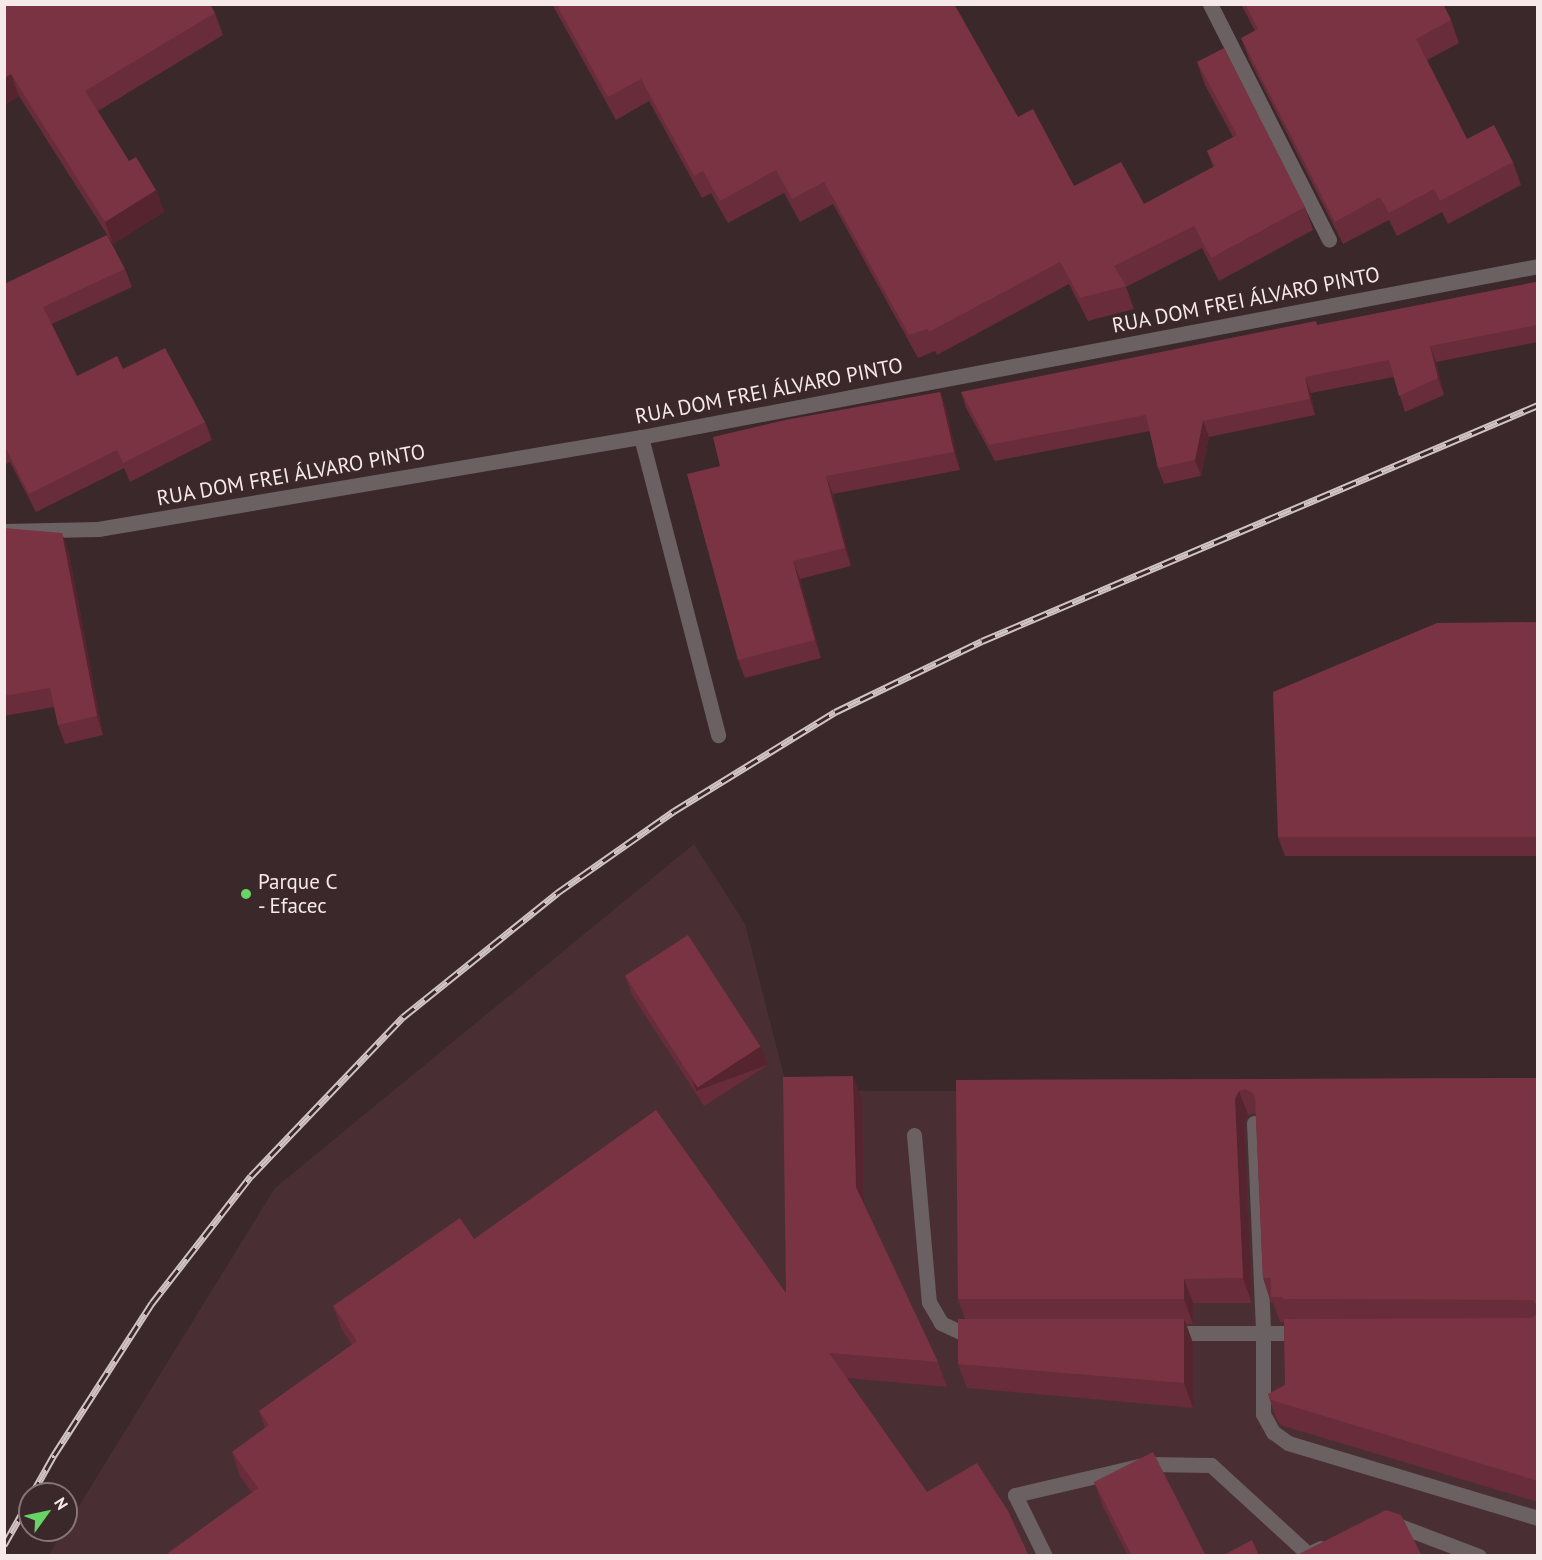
<!DOCTYPE html>
<html>
<head>
<meta charset="utf-8">
<style>
	body { margin:0 }
	#map { position:relative; width:1542px; height:1560px; overflow:hidden; background:#3b282b; font-family:"PT Sans",sans-serif }
	div>[style] { position:absolute }
	.built>* { inset:0; background:#492f33 }
	.minor>* { height:15px; margin:-7.5px; padding:0 7.5px; transform-origin:7.5px; border-radius:7.5px; background:#6b6162 }
	.rail>* { height:7px; margin-top:-3.5px; transform-origin:0; background:repeating-linear-gradient(90deg,#3b282b 0 14px,#d0c3c5 0 28px); box-sizing:border-box; border-block:2px solid #d0c3c5 }
	.wall>* { inset:0; background:#682c3a }
	.shaded-wall>* { inset:0; background:#55242f; transform-origin:0 0 }
	.building>* { inset:0; background:#793343; transform-origin:0 0 }
	.dots>* { width:16px; height:16px; translate:-50% -50%; box-sizing:border-box; border:3px solid #3b282b; border-radius:50% }
	span { translate:-50% -50%; white-space:nowrap; text-align:center; line-height:1.15; -webkit-text-stroke:6px #3b282b; paint-order:stroke }
	.street-label { font-size:21px; color:#f5e9ea }
	.poi-label { font-size:21px; color:#f5e9ea }
	.left { translate:0 -50%; text-align:left }
	.frame { position:absolute; inset:0; border:6px solid #f5e9ea; pointer-events:none }
	.north { position:absolute; left:18px; top:1482px; width:60px; height:60px; box-sizing:border-box; background:#3b282b; border:2px solid #857577; border-radius:50%; rotate:57deg; font-size:16px; font-weight:700; line-height:24px; text-align:center; color:#f5e9ea }
	.north::after { content:''; display:block; margin:auto; width:21px; height:27px; background:#68d465; clip-path:polygon(50% 0,100% 100%,50% 72%,0 100%) }
</style>
</head>
<body>
<div id="map">
	<div class="built">
		<i style="clip-path:polygon(694px 844px,745px 924px,787px 1088px,875px 1091px,1537px 1091px,1537px 1555px,48px 1556px,275px 1188px)"></i>
	</div>
	<div class="minor">
		<i style="left:1210px;top:4px;width:264px;rotate:63.2deg"></i>
		<i style="left:641px;top:437px;width:308px;rotate:75.5deg"></i>
		<i style="left:4px;top:531px;width:94px;rotate:-1.2deg"></i>
		<i style="left:98px;top:529px;width:551px;rotate:-9.62deg"></i>
		<i style="left:641px;top:437px;width:913px;rotate:-10.79deg"></i>
		<i style="left:1254px;top:1123px;width:210px;rotate:87.5deg"></i>
		<i style="left:1263px;top:1333px;width:81px;rotate:90deg"></i>
		<i style="left:1263px;top:1414px;width:21px;rotate:61deg"></i>
		<i style="left:1273px;top:1432px;width:19px;rotate:36deg"></i>
		<i style="left:1288px;top:1443px;width:261px;rotate:16.7deg"></i>
		<i style="left:914px;top:1135px;width:168px;rotate:84.9deg"></i>
		<i style="left:929px;top:1302px;width:24px;rotate:60deg"></i>
		<i style="left:941px;top:1323px;width:26px;rotate:25deg"></i>
		<i style="left:965px;top:1334px;width:13px"></i>
		<i style="left:1170px;top:1333px;width:135px"></i>
		<i style="left:1389px;top:1522px;width:96px;rotate:20.7deg"></i>
		<i style="left:1045px;top:1556px;width:68px;rotate:-116.2deg"></i>
		<i style="left:1015px;top:1495px;width:136px;rotate:-13.2deg"></i>
		<i style="left:1147px;top:1464px;width:64px;rotate:0.9deg"></i>
		<i style="left:1211px;top:1465px;width:132px;rotate:42.5deg"></i>
		<i style="left:1308px;top:1554px;width:14px;rotate:-25deg"></i>
	</div>
	<div class="rail">
		<i style="left:32px;top:1494px;width:45px;rotate:-60.6deg"></i>
		<i style="left:54px;top:1455px;width:181px;rotate:-57.2deg"></i>
		<i style="left:152px;top:1303px;width:161px;rotate:-52.1deg"></i>
		<i style="left:251px;top:1176px;width:220px;rotate:-46.3deg"></i>
		<i style="left:403px;top:1017px;width:198px;rotate:-38.8deg"></i>
		<i style="left:557px;top:893px;width:143px;rotate:-35deg"></i>
		<i style="left:674px;top:811px;width:189px;rotate:-31.6deg"></i>
		<i style="left:835px;top:712px;width:163px;rotate:-25.8deg"></i>
		<i style="left:982px;top:641px;width:604px;rotate:-23deg"></i>
		<i style="left:4px;top:1545px;width:53px;rotate:-60.5deg"></i>
	</div>
	<div class="wall">
		<i style="clip-path:polygon(4px 4px,215px 13px,223px 35px,98px 111px,129px 161px,156px 190px,164px 212px,113px 244px,19px 96px,4px 105px)"></i>
		<i style="clip-path:polygon(552px 4px,954px 4px,1018px 117px,1074px 186px,1144px 204px,1213px 167px,1207px 151px,1233px 137px,1205px 85px,1197px 62px,1305px 207px,1313px 230px,1219px 281px,1202px 248px,1126px 287px,1134px 309px,1088px 321px,1069px 284px,937px 355px,935px 351px,918px 358px,833px 204px,800px 222px,784px 193px,728px 223px,711px 193px,702px 198px,649px 101px,616px 120px)"></i>
		<i style="clip-path:polygon(1241px 4px,1443px 4px,1451px 20px,1459px 43px,1427px 60px,1467px 139px,1513px 162px,1521px 185px,1448px 224px,1442px 212px,1397px 236px,1389px 220px,1343px 244px,1250px 61px,1241px 38px,1255px 31px)"></i>
		<i style="clip-path:polygon(125px 269px,132px 287px,52px 324px,77px 376px,123px 369px,205px 422px,212px 440px,130px 482px,124px 468px,36px 512px,10px 462px,4px 465px,4px 284px)"></i>
		<i style="clip-path:polygon(1536px 282px,1538px 287px,1538px 342px,1436px 362px,1444px 395px,1405px 412px,1394px 377px,1311px 393px,1315px 415px,1209px 437px,1201px 476px,1164px 484px,1158px 468px,1150px 431px,995px 461px,966px 408px,961px 392px,1318px 325px)"></i>
		<i style="clip-path:polygon(940px 392px,946px 409px,960px 470px,833px 494px,851px 566px,800px 579px,821px 658px,745px 678px,738px 660px,720px 466px)"></i>
		<i style="clip-path:polygon(4px 528px,69px 553px,103px 735px,65px 744px,58px 725px,54px 707px,4px 716px)"></i>
		<i style="clip-path:polygon(1538px 622px,1538px 856px,1285px 856px,1278px 837px)"></i>
		<i style="clip-path:polygon(625px 976px,768px 1065px,704px 1106px,632px 995px)"></i>
		<i style="clip-path:polygon(1538px 1078px,1538px 1502px,1280px 1425px,1276px 1418px,1268px 1394px,1285px 1385px,1284px 1322px,1280px 1322px,1273px 1303px,1271px 1303px,1263px 1278px,1256px 1114px,1254px 1113px,1248px 1115px,1244px 1123px,1252px 1303px,1193px 1303px,1193px 1324px,1186px 1324px,1193px 1343px,1193px 1408px,967px 1388px,958px 1364px,965px 1319px,958px 1299px,956px 1080px)"></i>
		<i style="clip-path:polygon(862px 1100px,864px 1205px,938px 1362px,947px 1387px,847px 1378px,927px 1492px,1029px 1556px,169px 1556px,168px 1553px,252px 1493px,240px 1476px,232px 1452px,265px 1428px,259px 1411px,352px 1345px,342px 1330px,333px 1306px,474px 1239px,786px 1293px)"></i>
		<i style="clip-path:polygon(1094px 1482px,1206px 1556px,1128px 1556px,1103px 1507px)"></i>
	</div>
	<div class="shaded-wall">
		<i style="clip-path:polygon(11px 74px,19px 96px,4px 105px,4px 78px)"></i>
		<i style="clip-path:polygon(156px 190px,164px 212px,113px 244px,105px 222px)"></i>
		<i style="clip-path:polygon(1430px 346px,1436px 362px,1444px 395px,1438px 378px)"></i>
		<i style="clip-path:polygon(1305px 377px,1311px 393px,1315px 415px,1310px 399px)"></i>
		<i style="clip-path:polygon(940px 392px,946px 409px,960px 470px,954px 452px)"></i>
		<i style="clip-path:polygon(1203px 421px,1209px 437px,1201px 476px,1195px 460px)"></i>
		<i style="clip-path:polygon(826px 476px,833px 494px,851px 566px,845px 548px)"></i>
		<i style="clip-path:polygon(62px 533px,69px 553px,103px 735px,97px 716px)"></i>
		<i style="clip-path:polygon(793px 561px,800px 579px,821px 658px,815px 640px)"></i>
		<i style="left:761px;top:1046px;width:20px;height:76px;rotate:70deg"></i>
		<i style="clip-path:polygon(853px 1076px,862px 1100px,864px 1211px,856px 1187px)"></i>
		<i style="clip-path:polygon(1239px 1091px,1248px 1115px,1244px 1123px,1252px 1303px,1243px 1278px,1235px 1099px)"></i>
		<i style="clip-path:polygon(1184px 1279px,1193px 1303px,1193px 1324px,1184px 1299px)"></i>
		<i style="clip-path:polygon(1184px 1319px,1193px 1343px,1193px 1408px,1184px 1383px)"></i>
	</div>
	<div class="building">
		<i style="clip-path:polygon(4px 4px,210px 4px,215px 13px,85px 91px,129px 161px,136px 157px,156px 190px,105px 222px,11px 74px,4px 78px)"></i>
		<i style="clip-path:polygon(556px 4px,954px 4px,1018px 117px,1033px 109px,1074px 186px,1121px 162px,1144px 204px,1215px 166px,1207px 151px,1237px 135px,1197px 62px,1224px 48px,1305px 207px,1211px 258px,1194px 226px,1114px 266px,1126px 286px,1080px 298px,1060px 262px,929px 332px,927px 329px,909px 335px,824px 182px,792px 199px,776px 170px,720px 201px,703px 171px,694px 176px,641px 79px,608px 97px)"></i>
		<i style="clip-path:polygon(1245px 4px,1443px 4px,1451px 20px,1416px 39px,1467px 139px,1494px 125px,1513px 162px,1440px 201px,1434px 189px,1389px 213px,1380px 197px,1335px 222px,1241px 38px,1258px 29px)"></i>
		<i style="clip-path:polygon(107px 235px,125px 269px,43px 307px,77px 376px,117px 356px,123px 369px,165px 348px,205px 422px,123px 463px,117px 450px,29px 494px,4px 445px,4px 284px)"></i>
		<i style="clip-path:polygon(1536px 282px,1538px 291px,1538px 325px,1430px 346px,1438px 378px,1399px 396px,1389px 360px,1305px 377px,1310px 399px,1203px 421px,1195px 460px,1158px 468px,1146px 415px,989px 445px,961px 392px,1316px 321px,1317px 325px)"></i>
		<i style="clip-path:polygon(940px 392px,954px 452px,826px 476px,845px 548px,793px 561px,815px 640px,738px 660px,687px 474px,720px 466px,713px 437px,785px 420px)"></i>
		<i style="clip-path:polygon(4px 528px,62px 533px,97px 716px,58px 725px,50px 688px,4px 696px)"></i>
		<i style="clip-path:polygon(1538px 622px,1538px 837px,1278px 837px,1273px 692px,1437px 623px)"></i>
		<i style="left:688px;top:935px;width:133px;height:75px;rotate:57deg"></i>
		<i style="clip-path:polygon(853px 1076px,856px 1187px,938px 1362px,829px 1353px,927px 1492px,977px 1463px,1008px 1511px,1029px 1556px,170px 1556px,168px 1553px,258px 1488px,232px 1452px,269px 1425px,259px 1411px,357px 1341px,333px 1306px,460px 1218px,474px 1239px,656px 1110px,786px 1293px,783px 1077px)"></i>
		<i style="clip-path:polygon(1538px 1078px,1538px 1307px,1533px 1300px,1283px 1299px,1283px 1297px,1271px 1297px,1271px 1278px,1263px 1278px,1255px 1098px,1253px 1093px,1245px 1089px,1239px 1091px,1235px 1099px,1243px 1278px,1184px 1279px,1184px 1299px,958px 1299px,956px 1080px)"></i>
		<i style="clip-path:polygon(1538px 1311px,1538px 1481px,1271px 1400px,1268px 1394px,1285px 1385px,1284px 1319px,1529px 1318px,1534px 1317px)"></i>
		<i style="clip-path:polygon(958px 1319px,1184px 1319px,1184px 1383px,958px 1364px)"></i>
		<i style="clip-path:polygon(1153px 1452px,1206px 1556px,1132px 1556px,1094px 1482px)"></i>
		<i style="clip-path:polygon(1386px 1510px,1401px 1515px,1422px 1556px,1295px 1556px)"></i>
		<i style="clip-path:polygon(1252px 1540px,1259px 1556px,1222px 1556px)"></i>
	</div>
	<div class="dots">
		<i style="left:246px;top:894px;background:#68d465"></i>
	</div>
	<div class="street-label">
		<span style="left:1246px;top:300px;rotate:-11deg">RUA DOM FREI ÁLVARO PINTO</span>
		<span style="left:769px;top:391px;rotate:-11deg">RUA DOM FREI ÁLVARO PINTO</span>
		<span style="left:291px;top:475px;rotate:-10deg">RUA DOM FREI ÁLVARO PINTO</span>
	</div>
	<div class="poi-label">
		<span class="left" style="left:258px;top:894px">Parque C<br>- Efacec</span>
	</div>
	<div class="frame"></div>
	<div class="north">N</div>
</div>
</body>
</html>
